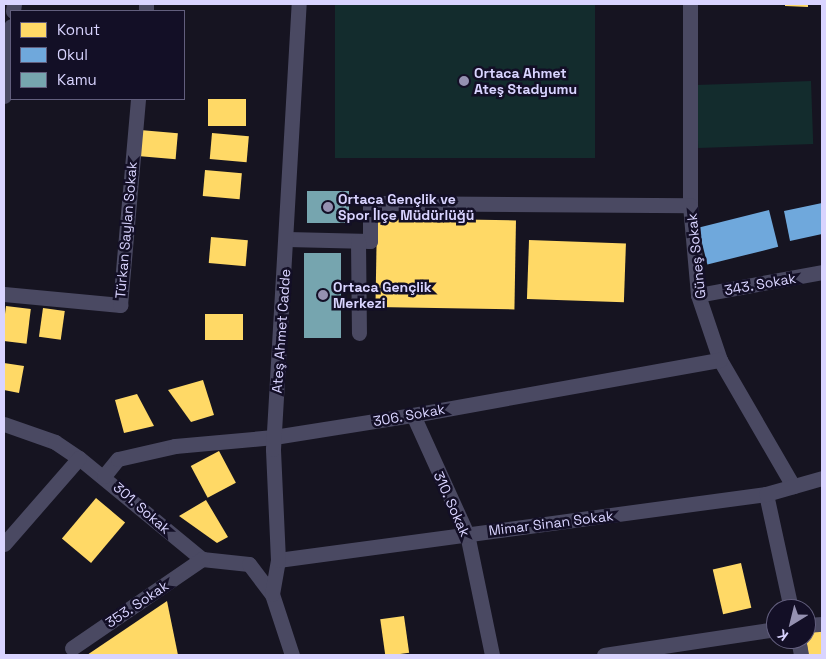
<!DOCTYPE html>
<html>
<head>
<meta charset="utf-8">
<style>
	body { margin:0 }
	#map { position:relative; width:826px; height:659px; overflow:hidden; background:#161421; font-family:"Space Grotesk",sans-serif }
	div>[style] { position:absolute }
	.green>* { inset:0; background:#132c2d; transform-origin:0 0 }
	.homes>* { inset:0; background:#ffd966; transform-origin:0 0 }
	.schools>* { inset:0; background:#6fa8dc; transform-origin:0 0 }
	.public>* { inset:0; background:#76a5af; transform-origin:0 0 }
	.minor>* { height:15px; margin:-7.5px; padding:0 7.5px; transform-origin:7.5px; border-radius:7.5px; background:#4a4962 }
	.dots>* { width:14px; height:14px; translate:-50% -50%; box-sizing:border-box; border:2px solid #130f26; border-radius:50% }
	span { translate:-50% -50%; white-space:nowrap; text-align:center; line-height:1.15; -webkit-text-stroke:5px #130f26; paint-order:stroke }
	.poi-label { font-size:14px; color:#d9d4ff; font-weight:700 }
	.left { translate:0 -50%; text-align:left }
	.street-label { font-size:14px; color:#d9d4ff }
	.frame { position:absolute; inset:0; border:5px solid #d9d4ff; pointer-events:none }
	.legend { position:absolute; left:10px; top:10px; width:175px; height:90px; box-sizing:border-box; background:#130f26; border:1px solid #625e7d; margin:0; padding:6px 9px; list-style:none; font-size:15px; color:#d9d4ff }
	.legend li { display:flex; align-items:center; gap:10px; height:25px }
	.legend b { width:25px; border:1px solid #625e7d }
	.north { position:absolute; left:766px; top:599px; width:50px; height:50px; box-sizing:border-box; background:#130f26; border:1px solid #625e7d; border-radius:50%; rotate:216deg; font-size:14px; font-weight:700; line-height:20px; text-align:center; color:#d9d4ff }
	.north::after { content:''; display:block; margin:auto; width:18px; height:22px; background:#9591b1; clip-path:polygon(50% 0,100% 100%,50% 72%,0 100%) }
</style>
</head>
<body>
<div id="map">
	<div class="green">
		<i style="left:335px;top:4px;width:260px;height:154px"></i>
		<i style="left:811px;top:81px;width:63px;height:115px;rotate:88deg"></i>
	</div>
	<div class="homes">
		<i style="clip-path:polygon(785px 4px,808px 4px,808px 7px,785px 6px)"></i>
		<i style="left:246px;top:99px;width:27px;height:38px;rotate:90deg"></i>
		<i style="left:140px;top:130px;width:38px;height:26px;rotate:5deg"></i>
		<i style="left:212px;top:133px;width:37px;height:26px;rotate:5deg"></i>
		<i style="left:205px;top:170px;width:37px;height:26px;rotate:5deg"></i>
		<i style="left:377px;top:218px;width:139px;height:89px;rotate:1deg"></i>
		<i style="left:211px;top:237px;width:37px;height:26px;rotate:5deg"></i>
		<i style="left:529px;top:240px;width:97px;height:59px;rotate:2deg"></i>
		<i style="left:6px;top:306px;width:25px;height:35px;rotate:7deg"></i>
		<i style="left:43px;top:308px;width:22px;height:29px;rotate:8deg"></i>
		<i style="left:243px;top:314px;width:26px;height:38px;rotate:90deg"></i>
		<i style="clip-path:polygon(4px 363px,24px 366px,19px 393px,4px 390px)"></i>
		<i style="clip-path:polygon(203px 380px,214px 415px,191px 422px,168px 390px)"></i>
		<i style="clip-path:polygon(137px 394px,154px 426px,124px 433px,115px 400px)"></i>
		<i style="left:219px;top:451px;width:36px;height:32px;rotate:62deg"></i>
		<i style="left:96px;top:498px;width:38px;height:53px;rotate:40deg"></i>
		<i style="clip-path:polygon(206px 500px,228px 537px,217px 543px,179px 516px)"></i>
		<i style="left:741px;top:563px;width:46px;height:29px;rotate:77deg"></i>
		<i style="clip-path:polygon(167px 601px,178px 655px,87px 655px)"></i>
		<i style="left:404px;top:616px;width:37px;height:24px;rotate:82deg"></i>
		<i style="clip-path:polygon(822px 630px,822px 655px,808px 655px,806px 634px)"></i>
	</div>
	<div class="schools">
		<i style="clip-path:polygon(822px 203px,822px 234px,790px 241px,784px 211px)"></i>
		<i style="left:769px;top:210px;width:38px;height:73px;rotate:76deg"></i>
	</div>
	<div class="public">
		<i style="left:349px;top:191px;width:32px;height:42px;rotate:90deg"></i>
		<i style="left:304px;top:253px;width:37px;height:85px"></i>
	</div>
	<div class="minor">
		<i style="left:690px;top:4px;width:201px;rotate:90deg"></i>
		<i style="left:690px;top:205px;width:90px;rotate:84.9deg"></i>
		<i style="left:698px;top:295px;width:69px;rotate:71.3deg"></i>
		<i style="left:720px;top:360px;width:146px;rotate:59.9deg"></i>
		<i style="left:13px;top:11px;width:7px;rotate:-82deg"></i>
		<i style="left:146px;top:11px;width:7px;rotate:-90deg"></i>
		<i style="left:4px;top:96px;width:70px;rotate:-84.3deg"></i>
		<i style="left:287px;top:239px;width:83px;rotate:1.4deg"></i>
		<i style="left:370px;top:241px;width:38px;rotate:-90deg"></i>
		<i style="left:370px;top:203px;width:320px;rotate:0.4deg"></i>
		<i style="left:358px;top:241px;width:92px;rotate:89.4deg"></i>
		<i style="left:4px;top:294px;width:117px;rotate:5.4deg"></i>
		<i style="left:120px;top:305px;width:207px;rotate:-85deg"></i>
		<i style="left:698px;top:295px;width:126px;rotate:-10.5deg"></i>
		<i style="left:413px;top:415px;width:131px;rotate:65.6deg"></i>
		<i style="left:467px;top:534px;width:124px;rotate:78.3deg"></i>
		<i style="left:4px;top:424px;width:54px;rotate:19.4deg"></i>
		<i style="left:55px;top:442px;width:29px;rotate:34deg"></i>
		<i style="left:79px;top:458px;width:159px;rotate:39.4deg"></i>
		<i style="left:202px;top:559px;width:47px;rotate:6.1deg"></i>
		<i style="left:249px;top:564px;width:38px;rotate:53deg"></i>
		<i style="left:104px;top:476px;width:22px;rotate:-51deg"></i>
		<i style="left:118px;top:459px;width:58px;rotate:-12.8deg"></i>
		<i style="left:175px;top:446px;width:99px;rotate:-5.2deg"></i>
		<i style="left:274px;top:437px;width:141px;rotate:-9deg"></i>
		<i style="left:413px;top:415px;width:312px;rotate:-10.2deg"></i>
		<i style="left:766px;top:494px;width:118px;rotate:77.7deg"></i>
		<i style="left:4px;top:544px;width:114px;rotate:-48.9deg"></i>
		<i style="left:278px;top:560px;width:492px;rotate:-7.7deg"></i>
		<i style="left:766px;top:494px;width:58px;rotate:-15.9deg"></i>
		<i style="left:806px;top:625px;width:16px;rotate:-4deg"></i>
		<i style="left:798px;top:639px;width:16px;rotate:79deg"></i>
		<i style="left:72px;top:648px;width:158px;rotate:-34.4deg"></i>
		<i style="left:292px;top:655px;width:64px;rotate:-108.2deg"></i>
		<i style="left:272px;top:594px;width:35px;rotate:-80deg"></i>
		<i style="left:278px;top:560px;width:111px;rotate:-92.6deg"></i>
		<i style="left:273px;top:449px;width:446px;rotate:-86.7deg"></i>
		<i style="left:604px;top:655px;width:174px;rotate:-8.6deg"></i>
	</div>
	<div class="dots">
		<i style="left:464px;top:81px;background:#9591b1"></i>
		<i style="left:328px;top:207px;background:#9591b1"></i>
		<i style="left:323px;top:295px;background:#9591b1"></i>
	</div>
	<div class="poi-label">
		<span class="left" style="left:474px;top:81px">Ortaca Ahmet<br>Ateş Stadyumu</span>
		<span class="left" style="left:338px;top:207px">Ortaca Gençlik ve<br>Spor İlçe Müdürlüğü</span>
		<span class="left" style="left:333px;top:295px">Ortaca Gençlik<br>Merkezi</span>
	</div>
	<div class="street-label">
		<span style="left:126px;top:230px;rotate:-85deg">Türkan Saylan Sokak</span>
		<span style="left:696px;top:256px;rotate:-96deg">Güneş Sokak</span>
		<span style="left:760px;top:284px;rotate:-10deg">343. Sokak</span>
		<span style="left:281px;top:331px;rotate:-86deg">Ateş Ahmet Cadde</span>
		<span style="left:409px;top:415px;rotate:-10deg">306. Sokak</span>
		<span style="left:452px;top:504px;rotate:66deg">310. Sokak</span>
		<span style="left:142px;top:508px;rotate:41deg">301. Sokak</span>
		<span style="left:551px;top:523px;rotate:-7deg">Mimar Sinan Sokak</span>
		<span style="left:137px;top:604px;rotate:-34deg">353. Sokak</span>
	</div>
	<div class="frame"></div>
	<ul class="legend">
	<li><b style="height:14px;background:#ffd966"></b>Konut</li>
	<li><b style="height:14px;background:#6fa8dc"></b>Okul</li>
	<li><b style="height:14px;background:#76a5af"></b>Kamu</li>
	</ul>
	<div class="north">K</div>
</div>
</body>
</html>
